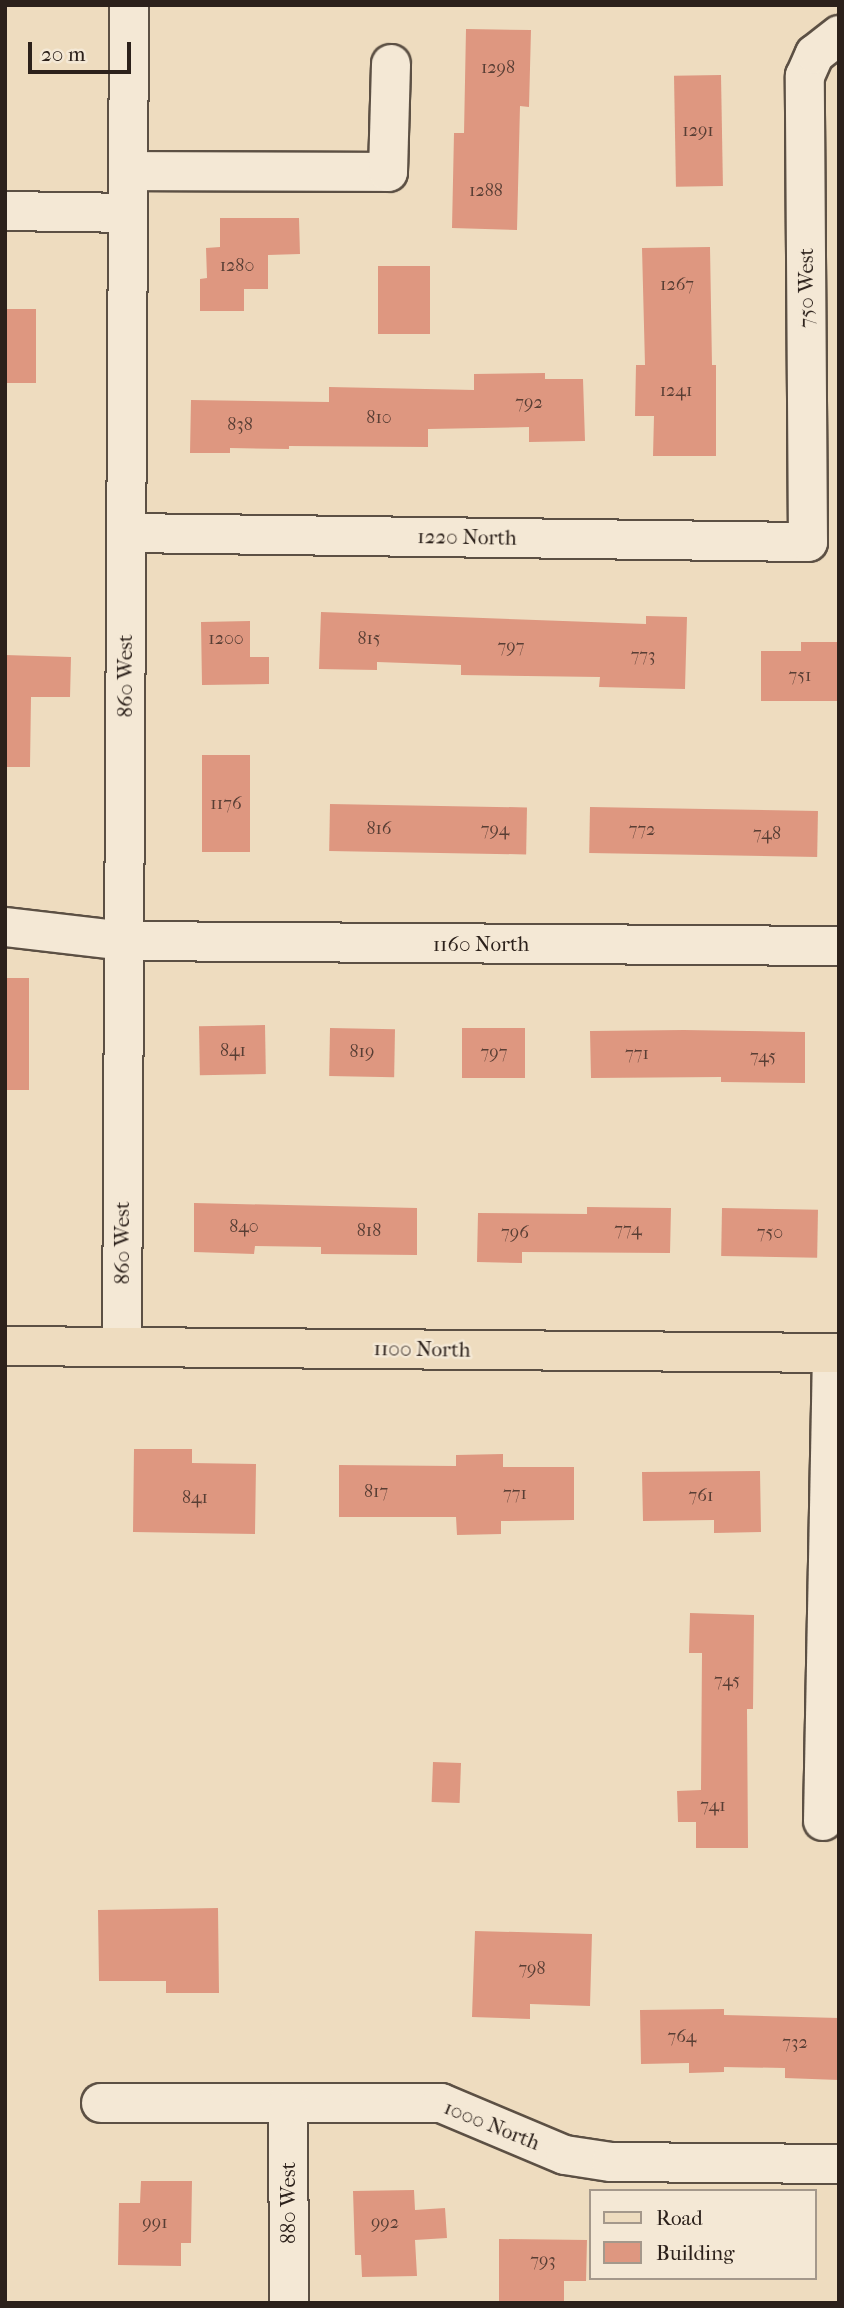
<!DOCTYPE html>
<html>
<head>
<meta charset="utf-8">
<style>
	body { margin:0 }
	#map { position:relative; width:844px; height:2308px; overflow:hidden; background:#eedcbf; font-family:"IM FELL French Canon",serif }
	div>[style] { position:absolute }
	.building>* { inset:0; background:#de9780; transform-origin:0 0 }
	.roads { filter:drop-shadow(2px 0 #5c5044) drop-shadow(-2px 0 #5c5044) drop-shadow(0 2px #5c5044) drop-shadow(0 -2px #5c5044) }
	.minor>* { height:38px; margin:-19px; padding:0 19px; transform-origin:19px; border-radius:19px; background:#f4e8d5 }
	.major>* { height:38px; margin:-19px; padding:0 19px; transform-origin:19px; border-radius:19px; background:#eedcbf }
	span { translate:-50% -50%; white-space:nowrap; text-align:center; line-height:1.15; -webkit-text-stroke:5px #f4e8d5; paint-order:stroke }
	.number-label { font-size:18px; color:#583e34 }
	.number-label span { -webkit-text-stroke-width:0 }
	.street-label { font-size:21px; color:#2c211b }
	.frame { position:absolute; inset:0; border:7px solid #2c211b; pointer-events:none }
	.legend { position:absolute; left:589px; top:2189px; width:228px; height:91px; box-sizing:border-box; background:#f4e8d5; border:2px solid #a4988b; margin:0; padding:9px 12px; list-style:none; font-size:21px; color:#2c211b }
	.legend li { display:flex; align-items:center; gap:14px; height:35px }
	.legend b { width:35px; border:2px solid #a4988b }
	.scale { position:absolute; left:28px; top:42px; width:103px; height:32px; box-sizing:border-box; border:4px solid #2c211b; border-top:0; padding-left:9px; font-size:21px; line-height:24px; white-space:nowrap; color:#2c211b; -webkit-text-stroke:5px #f4e8d5; paint-order:stroke }
</style>
</head>
<body>
<div id="map">
	<div class="building">
		<i style="clip-path:polygon(466px 29px,531px 30px,529px 107px,520px 106px,517px 230px,452px 228px,454px 133px,464px 133px)"></i>
		<i style="left:721px;top:75px;width:111px;height:47px;rotate:89deg"></i>
		<i style="clip-path:polygon(220px 218px,299px 218px,300px 254px,268px 255px,268px 289px,244px 289px,244px 311px,200px 311px,200px 279px,207px 278px,206px 248px,220px 247px)"></i>
		<i style="clip-path:polygon(710px 247px,712px 365px,716px 365px,716px 456px,653px 456px,654px 416px,635px 416px,636px 365px,645px 365px,642px 248px)"></i>
		<i style="left:378px;top:266px;width:52px;height:68px"></i>
		<i style="left:5px;top:309px;width:31px;height:74px"></i>
		<i style="clip-path:polygon(545px 373px,545px 379px,583px 379px,585px 441px,529px 442px,529px 427px,428px 429px,428px 447px,289px 446px,289px 449px,230px 448px,230px 453px,190px 453px,191px 400px,329px 402px,329px 387px,474px 390px,474px 374px)"></i>
		<i style="clip-path:polygon(321px 612px,646px 624px,646px 616px,687px 617px,685px 689px,599px 687px,600px 677px,461px 675px,461px 665px,377px 662px,377px 670px,319px 669px)"></i>
		<i style="clip-path:polygon(250px 621px,250px 657px,269px 657px,269px 684px,202px 685px,201px 622px)"></i>
		<i style="clip-path:polygon(801px 642px,839px 642px,839px 701px,761px 701px,761px 651px,801px 651px)"></i>
		<i style="clip-path:polygon(5px 655px,71px 657px,70px 697px,31px 697px,30px 767px,5px 767px)"></i>
		<i style="left:202px;top:755px;width:48px;height:97px"></i>
		<i style="left:330px;top:804px;width:197px;height:47px;rotate:1deg"></i>
		<i style="left:590px;top:807px;width:228px;height:46px;rotate:1deg"></i>
		<i style="left:5px;top:978px;width:24px;height:112px"></i>
		<i style="left:265px;top:1025px;width:49px;height:66px;rotate:89deg"></i>
		<i style="left:330px;top:1028px;width:65px;height:48px;rotate:1deg"></i>
		<i style="left:525px;top:1028px;width:50px;height:63px;rotate:90deg"></i>
		<i style="clip-path:polygon(684px 1030px,805px 1032px,805px 1083px,721px 1082px,721px 1077px,591px 1078px,590px 1031px)"></i>
		<i style="clip-path:polygon(194px 1203px,417px 1208px,417px 1255px,321px 1254px,321px 1247px,255px 1246px,254px 1254px,194px 1252px)"></i>
		<i style="clip-path:polygon(587px 1207px,671px 1208px,670px 1253px,522px 1252px,522px 1263px,477px 1262px,478px 1213px,587px 1214px)"></i>
		<i style="left:722px;top:1208px;width:96px;height:48px;rotate:1deg"></i>
		<i style="clip-path:polygon(134px 1449px,192px 1449px,192px 1463px,256px 1464px,255px 1534px,133px 1532px)"></i>
		<i style="clip-path:polygon(503px 1454px,503px 1467px,574px 1467px,574px 1520px,501px 1521px,501px 1534px,457px 1535px,456px 1517px,339px 1517px,339px 1465px,456px 1466px,456px 1455px)"></i>
		<i style="clip-path:polygon(760px 1471px,761px 1532px,714px 1533px,714px 1520px,643px 1521px,642px 1472px)"></i>
		<i style="clip-path:polygon(690px 1613px,754px 1615px,753px 1709px,747px 1709px,748px 1848px,696px 1848px,696px 1822px,678px 1822px,677px 1791px,701px 1790px,702px 1653px,689px 1653px)"></i>
		<i style="left:433px;top:1762px;width:28px;height:40px;rotate:2deg"></i>
		<i style="clip-path:polygon(218px 1908px,219px 1993px,166px 1993px,166px 1981px,99px 1981px,98px 1910px)"></i>
		<i style="clip-path:polygon(475px 1931px,592px 1934px,590px 2006px,530px 2004px,530px 2019px,472px 2017px)"></i>
		<i style="clip-path:polygon(724px 2009px,724px 2015px,839px 2018px,839px 2080px,785px 2078px,785px 2068px,724px 2067px,724px 2072px,689px 2073px,689px 2063px,641px 2064px,640px 2010px)"></i>
		<i style="clip-path:polygon(141px 2181px,192px 2181px,191px 2243px,181px 2243px,181px 2266px,118px 2265px,119px 2203px,140px 2203px)"></i>
		<i style="clip-path:polygon(414px 2190px,415px 2210px,445px 2208px,447px 2238px,415px 2240px,417px 2276px,362px 2277px,361px 2255px,355px 2255px,353px 2191px)"></i>
		<i style="clip-path:polygon(499px 2239px,587px 2240px,586px 2281px,564px 2281px,564px 2303px,499px 2303px)"></i>
	</div>
	<div class="roads">
		<div class="minor">
			<i style="left:128px;top:171px;width:260px;rotate:0.2deg"></i>
			<i style="left:388px;top:172px;width:108px;rotate:-88.4deg"></i>
			<i style="left:5px;top:211px;width:123px;rotate:0.9deg"></i>
			<i style="left:126px;top:533px;width:682px;rotate:0.76deg"></i>
			<i style="left:808px;top:542px;width:466px;rotate:-90.4deg"></i>
			<i style="left:805px;top:76px;width:24px;rotate:-66deg"></i>
			<i style="left:815px;top:54px;width:31px;rotate:-38deg"></i>
			<i style="left:5px;top:927px;width:120px;rotate:6.7deg"></i>
			<i style="left:124px;top:941px;width:715px;rotate:0.4deg"></i>
			<i style="left:122px;top:1346px;width:1341px;rotate:-89.7deg"></i>
			<i style="left:823px;top:1821px;width:468px;rotate:-88.9deg"></i>
			<i style="left:101px;top:2103px;width:340px"></i>
			<i style="left:441px;top:2103px;width:134px;rotate:22.8deg"></i>
			<i style="left:565px;top:2155px;width:47px;rotate:8.7deg"></i>
			<i style="left:611px;top:2162px;width:228px;rotate:0.5deg"></i>
			<i style="left:288px;top:2103px;width:200px;rotate:89.7deg"></i>
		</div>
		<div class="major">
			<i style="left:5px;top:1346px;width:834px;rotate:0.48deg"></i>
		</div>
	</div>
	<div class="number-label">
		<span style="left:498px;top:68px">1298</span>
		<span style="left:698px;top:131px">1291</span>
		<span style="left:486px;top:191px">1288</span>
		<span style="left:237px;top:266px">1280</span>
		<span style="left:677px;top:285px">1267</span>
		<span style="left:676px;top:391px">1241</span>
		<span style="left:529px;top:403px">792</span>
		<span style="left:379px;top:418px">810</span>
		<span style="left:240px;top:425px">838</span>
		<span style="left:226px;top:639px">1200</span>
		<span style="left:369px;top:639px">815</span>
		<span style="left:511px;top:647px">797</span>
		<span style="left:643px;top:656px">773</span>
		<span style="left:800px;top:676px">751</span>
		<span style="left:226px;top:804px">1176</span>
		<span style="left:379px;top:829px">816</span>
		<span style="left:495px;top:830px">794</span>
		<span style="left:642px;top:830px">772</span>
		<span style="left:767px;top:834px">748</span>
		<span style="left:233px;top:1051px">841</span>
		<span style="left:362px;top:1052px">819</span>
		<span style="left:494px;top:1053px">797</span>
		<span style="left:637px;top:1054px">771</span>
		<span style="left:763px;top:1057px">745</span>
		<span style="left:244px;top:1227px">840</span>
		<span style="left:628px;top:1230px">774</span>
		<span style="left:369px;top:1231px">818</span>
		<span style="left:515px;top:1233px">796</span>
		<span style="left:770px;top:1233px">750</span>
		<span style="left:376px;top:1492px">817</span>
		<span style="left:515px;top:1494px">771</span>
		<span style="left:701px;top:1496px">761</span>
		<span style="left:195px;top:1498px">841</span>
		<span style="left:727px;top:1681px">745</span>
		<span style="left:713px;top:1806px">741</span>
		<span style="left:532px;top:1969px">798</span>
		<span style="left:682px;top:2037px">764</span>
		<span style="left:795px;top:2043px">732</span>
		<span style="left:155px;top:2223px">991</span>
		<span style="left:385px;top:2223px">992</span>
		<span style="left:543px;top:2261px">793</span>
	</div>
	<div class="street-label">
		<span style="left:806px;top:288px;rotate:-90deg">750 West</span>
		<span style="left:467px;top:537px;rotate:1deg">1220 North</span>
		<span style="left:125px;top:676px;rotate:-90deg">860 West</span>
		<span style="left:481px;top:944px">1160 North</span>
		<span style="left:122px;top:1243px;rotate:-90deg">860 West</span>
		<span style="left:422px;top:1349px;rotate:1deg">1100 North</span>
		<span style="left:492px;top:2125px;rotate:22deg">1000 North</span>
		<span style="left:288px;top:2203px;rotate:-90deg">880 West</span>
	</div>
	<div class="frame"></div>
	<ul class="legend">
	<li><b style="height:9px;background:#eedcbf"></b>Road</li>
	<li><b style="height:19px;background:#de9780"></b>Building</li>
	</ul>
	<div class="scale">20 m</div>
</div>
</body>
</html>
